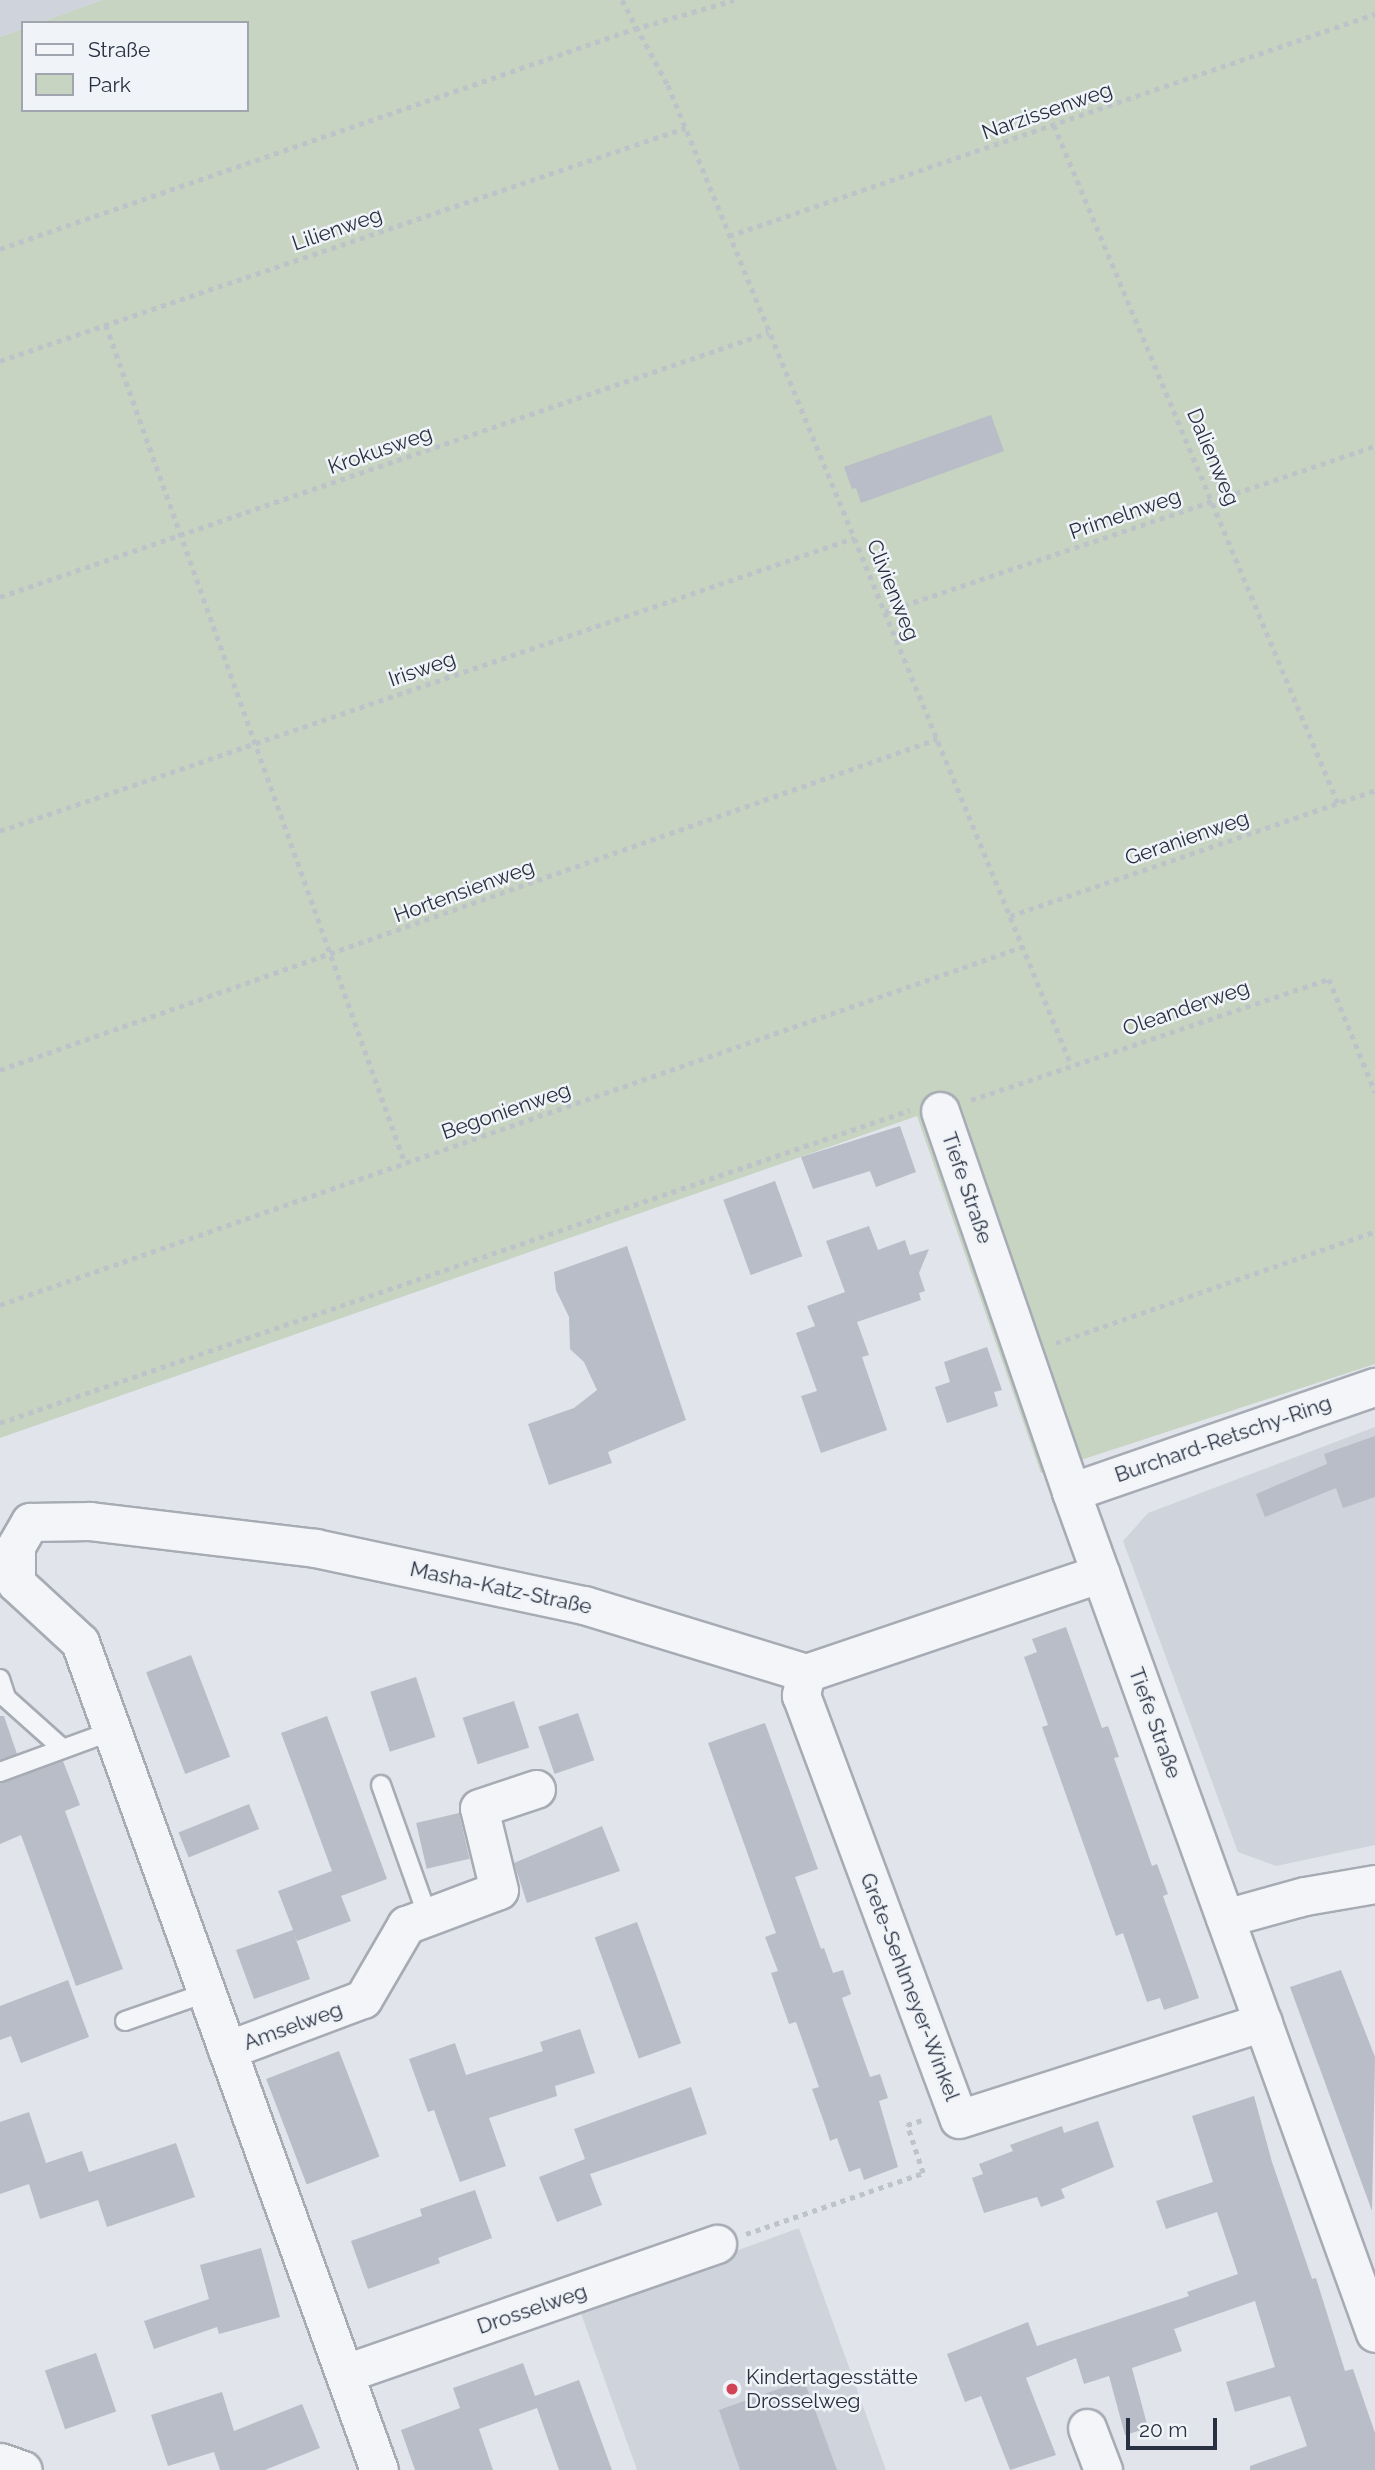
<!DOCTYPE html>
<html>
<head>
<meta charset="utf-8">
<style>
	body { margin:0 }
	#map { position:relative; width:1375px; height:2470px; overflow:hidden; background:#e1e4ea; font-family:Raleway,sans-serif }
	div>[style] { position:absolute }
	.built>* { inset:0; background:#cfd3dc }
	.green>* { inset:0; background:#c6d4c1 }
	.building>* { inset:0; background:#b8bdc7; transform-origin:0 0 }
	.path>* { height:4.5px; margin-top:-2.25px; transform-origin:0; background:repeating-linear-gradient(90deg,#bec2c9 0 5px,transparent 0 10px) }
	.roads { filter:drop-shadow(2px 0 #a6abb4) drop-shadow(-2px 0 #a6abb4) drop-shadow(0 2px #a6abb4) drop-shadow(0 -2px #a6abb4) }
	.service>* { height:18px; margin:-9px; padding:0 9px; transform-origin:9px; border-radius:9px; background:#f3f5f8 }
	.minor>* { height:37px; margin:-18.5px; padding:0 18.5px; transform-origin:18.5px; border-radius:18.5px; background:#f3f5f8 }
	.dots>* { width:19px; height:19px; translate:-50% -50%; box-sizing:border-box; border:4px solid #f0f3f7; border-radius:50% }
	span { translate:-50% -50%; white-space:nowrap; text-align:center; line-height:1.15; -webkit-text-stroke:5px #f0f3f7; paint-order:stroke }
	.street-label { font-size:21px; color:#283142 }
	.poi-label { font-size:21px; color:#283142 }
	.left { translate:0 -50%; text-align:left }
	.legend { position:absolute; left:21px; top:21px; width:228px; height:91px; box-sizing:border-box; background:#f0f3f7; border:2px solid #a0a5af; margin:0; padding:9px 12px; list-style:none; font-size:21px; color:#283142 }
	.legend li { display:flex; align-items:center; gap:14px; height:35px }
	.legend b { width:35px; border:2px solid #a0a5af }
	.scale { position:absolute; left:1126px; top:2418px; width:91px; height:32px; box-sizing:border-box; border:4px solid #283142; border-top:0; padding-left:9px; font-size:21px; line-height:24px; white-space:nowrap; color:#283142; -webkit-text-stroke:5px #f0f3f7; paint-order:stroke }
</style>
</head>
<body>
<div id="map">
	<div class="built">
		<i style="clip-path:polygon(0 0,102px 0,39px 23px,23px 23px,23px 29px,0 37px)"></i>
		<i style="clip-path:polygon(1375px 1427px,1375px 1845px,1276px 1866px,1238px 1852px,1123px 1541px,1148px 1513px)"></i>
		<i style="clip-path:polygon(799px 2228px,886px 2470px,637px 2470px,579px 2308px)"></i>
	</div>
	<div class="green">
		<i style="clip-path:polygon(102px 0,1375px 0,1375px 1364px,1041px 1473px,917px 1116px,0 1438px,0 37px,23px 29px,23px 110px,247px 110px,247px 23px,39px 23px)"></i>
	</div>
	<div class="building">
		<i style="clip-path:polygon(991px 415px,1004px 451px,861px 503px,856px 488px,852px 489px,844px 467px)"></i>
		<i style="clip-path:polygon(900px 1126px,916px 1172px,876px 1187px,870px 1171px,813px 1189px,801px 1157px)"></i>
		<i style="left:775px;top:1181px;width:80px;height:55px;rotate:70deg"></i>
		<i style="clip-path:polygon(869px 1226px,878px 1250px,905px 1240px,910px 1255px,929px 1249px,919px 1273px,925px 1291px,919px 1293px,921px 1300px,857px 1322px,869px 1355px,862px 1357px,887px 1430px,821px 1453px,801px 1396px,817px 1391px,796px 1333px,815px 1326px,807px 1306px,845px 1292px,826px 1241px)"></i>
		<i style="clip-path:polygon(627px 1246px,686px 1420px,608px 1452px,612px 1463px,549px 1485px,528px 1424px,574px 1408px,597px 1390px,584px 1362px,570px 1349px,569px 1317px,556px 1290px,554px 1272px)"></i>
		<i style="clip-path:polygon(987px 1347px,1002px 1390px,994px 1392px,998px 1406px,947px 1423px,935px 1387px,950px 1382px,944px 1362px)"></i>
		<i style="clip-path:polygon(1375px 1436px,1375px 1497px,1343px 1508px,1336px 1488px,1265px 1517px,1256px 1494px,1327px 1464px,1324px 1454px)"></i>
		<i style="clip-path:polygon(1066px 1627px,1102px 1728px,1108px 1726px,1119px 1757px,1114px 1758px,1152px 1866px,1157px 1864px,1168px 1894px,1163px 1896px,1199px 1998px,1164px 2010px,1160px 1998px,1147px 2002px,1123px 1933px,1116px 1936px,1042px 1727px,1048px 1725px,1024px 1657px,1037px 1652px,1032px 1639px)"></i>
		<i style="left:191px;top:1655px;width:109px;height:48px;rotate:69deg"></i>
		<i style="left:416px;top:1677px;width:63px;height:48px;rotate:72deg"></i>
		<i style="left:514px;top:1701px;width:49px;height:54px;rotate:72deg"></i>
		<i style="left:578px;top:1713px;width:50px;height:42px;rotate:71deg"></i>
		<i style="clip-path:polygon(0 1716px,4px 1716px,17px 1754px,0 1760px)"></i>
		<i style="clip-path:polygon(327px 1716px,387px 1879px,341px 1896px,351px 1921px,297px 1941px,294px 1934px,310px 1979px,254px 1999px,236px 1950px,293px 1930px,278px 1891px,332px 1871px,281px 1733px)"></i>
		<i style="clip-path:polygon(765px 1723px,818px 1869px,795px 1877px,821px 1949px,824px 1948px,833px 1973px,843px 1970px,851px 1994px,842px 1998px,870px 2077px,880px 2074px,888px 2098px,879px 2101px,898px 2167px,864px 2180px,860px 2168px,849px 2172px,837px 2138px,830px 2141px,825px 2125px,812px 2089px,819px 2087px,796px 2022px,789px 2024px,771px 1973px,778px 1971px,765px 1937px,776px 1933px,708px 1743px)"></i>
		<i style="clip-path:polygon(63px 1761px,80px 1805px,65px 1811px,123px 1969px,76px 1986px,21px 1835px,0 1844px,0 1783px)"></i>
		<i style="left:249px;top:1804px;width:27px;height:76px;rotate:68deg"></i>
		<i style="left:459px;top:1813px;width:47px;height:44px;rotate:77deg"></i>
		<i style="clip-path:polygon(602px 1826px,620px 1871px,527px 1903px,514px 1863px)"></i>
		<i style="left:637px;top:1922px;width:129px;height:45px;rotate:70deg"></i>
		<i style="clip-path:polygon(1341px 1970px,1375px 2057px,1372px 2211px,1290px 1987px)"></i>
		<i style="clip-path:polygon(68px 1980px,89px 2037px,21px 2063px,11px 2036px,0 2040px,0 2006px)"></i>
		<i style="clip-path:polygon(580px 2029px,595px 2073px,555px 2086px,557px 2096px,489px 2118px,506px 2166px,460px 2182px,434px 2110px,428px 2112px,409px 2059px,455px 2043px,466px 2075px,543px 2051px,540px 2042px)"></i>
		<i style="left:339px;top:2051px;width:113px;height:78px;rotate:69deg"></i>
		<i style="clip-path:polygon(691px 2087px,707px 2134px,590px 2174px,602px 2205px,557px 2222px,539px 2177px,585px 2159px,574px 2129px)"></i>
		<i style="clip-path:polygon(1254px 2096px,1272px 2162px,1312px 2279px,1316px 2278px,1345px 2371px,1353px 2369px,1375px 2433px,1375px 2470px,1250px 2470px,1250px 2466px,1307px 2446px,1290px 2396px,1235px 2412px,1226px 2382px,1275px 2367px,1255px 2301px,1174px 2329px,1182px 2351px,1132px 2368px,1148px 2428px,1125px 2435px,1109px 2376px,1084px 2384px,1076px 2358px,1026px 2378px,1056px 2455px,1010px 2470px,981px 2396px,965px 2402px,947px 2354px,1028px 2322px,1037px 2346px,1189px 2296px,1187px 2292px,1238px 2274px,1217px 2212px,1166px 2229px,1156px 2201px,1213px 2182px,1192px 2116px)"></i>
		<i style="clip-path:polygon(29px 2112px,46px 2163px,82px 2151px,89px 2172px,176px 2143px,195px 2197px,107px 2227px,98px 2200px,40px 2219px,29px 2184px,0 2194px,0 2122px)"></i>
		<i style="clip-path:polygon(1098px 2121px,1114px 2167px,1061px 2189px,1065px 2198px,1041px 2207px,1037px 2197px,984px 2213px,972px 2178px,983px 2174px,979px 2164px,1013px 2151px,1010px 2145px,1062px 2126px,1064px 2133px)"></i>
		<i style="clip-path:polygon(475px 2190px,492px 2238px,438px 2258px,440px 2263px,368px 2289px,351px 2241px,422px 2216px,420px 2209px)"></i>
		<i style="clip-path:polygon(261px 2248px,280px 2317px,219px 2334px,217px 2327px,154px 2349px,144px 2321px,209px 2299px,200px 2265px)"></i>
		<i style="left:96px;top:2353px;width:62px;height:54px;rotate:71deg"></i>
		<i style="clip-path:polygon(523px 2363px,535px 2396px,579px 2380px,612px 2470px,559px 2470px,537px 2408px,479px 2429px,493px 2470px,415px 2470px,401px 2430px,460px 2408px,453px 2388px)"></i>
		<i style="clip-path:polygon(804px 2380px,837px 2470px,740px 2470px,719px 2410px)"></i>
		<i style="clip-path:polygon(222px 2392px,234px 2431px,302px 2404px,320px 2448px,265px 2470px,220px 2470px,214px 2452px,168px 2466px,151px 2415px)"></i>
	</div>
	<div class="path">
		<i style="left:622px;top:0;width:97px;rotate:61.6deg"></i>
		<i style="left:668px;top:85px;width:1059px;rotate:67.63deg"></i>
		<i style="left:1054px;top:125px;width:735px;rotate:67.27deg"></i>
		<i style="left:729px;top:236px;width:683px;rotate:-18.97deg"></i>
		<i style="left:0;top:249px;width:671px;rotate:-19.14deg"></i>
		<i style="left:634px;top:29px;width:104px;rotate:-16.2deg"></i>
		<i style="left:106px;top:325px;width:890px;rotate:70.36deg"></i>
		<i style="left:0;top:361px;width:724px;rotate:-18.79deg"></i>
		<i style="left:0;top:597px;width:813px;rotate:-19.01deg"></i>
		<i style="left:885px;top:612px;width:517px;rotate:-18.72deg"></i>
		<i style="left:0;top:831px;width:903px;rotate:-18.94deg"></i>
		<i style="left:1010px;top:916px;width:386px;rotate:-19deg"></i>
		<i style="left:0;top:1070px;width:994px;rotate:-19.46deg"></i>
		<i style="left:971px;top:1100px;width:378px;rotate:-18.7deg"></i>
		<i style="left:1329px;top:979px;width:122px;rotate:67.8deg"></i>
		<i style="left:0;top:1305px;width:1083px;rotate:-19.31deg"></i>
		<i style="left:1056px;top:1343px;width:338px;rotate:-19.3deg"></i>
		<i style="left:0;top:1423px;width:962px;rotate:-18.98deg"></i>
		<i style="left:746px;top:2234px;width:187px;rotate:-19deg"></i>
		<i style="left:923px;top:2173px;width:51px;rotate:-108.4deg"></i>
		<i style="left:907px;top:2125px;width:19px;rotate:-18deg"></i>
	</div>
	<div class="roads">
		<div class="service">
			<i style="left:0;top:1679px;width:20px;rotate:72deg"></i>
			<i style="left:6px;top:1698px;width:76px;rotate:41.8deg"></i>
			<i style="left:0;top:1772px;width:119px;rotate:-20.1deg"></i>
			<i style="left:381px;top:1785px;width:140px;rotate:70.4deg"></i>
			<i style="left:125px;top:2021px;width:86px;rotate:-19.1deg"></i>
		</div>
		<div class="minor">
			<i style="left:940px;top:1111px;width:403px;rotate:71deg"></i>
			<i style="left:1071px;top:1492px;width:894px;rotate:70.13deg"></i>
			<i style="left:1071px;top:1492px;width:322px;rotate:-19.1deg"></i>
			<i style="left:806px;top:1673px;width:23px;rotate:103deg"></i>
			<i style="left:801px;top:1695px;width:452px;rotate:69.6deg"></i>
			<i style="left:959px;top:2119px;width:319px;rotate:-17.7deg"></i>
			<i style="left:1225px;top:1918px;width:83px;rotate:-15.4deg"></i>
			<i style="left:1305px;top:1896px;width:71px;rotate:-9.7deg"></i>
			<i style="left:227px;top:2050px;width:145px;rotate:-20.6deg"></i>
			<i style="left:363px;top:1999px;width:86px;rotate:-59.8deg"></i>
			<i style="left:406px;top:1925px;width:99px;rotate:-20.6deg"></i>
			<i style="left:499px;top:1890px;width:84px;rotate:-103.7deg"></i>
			<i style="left:479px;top:1808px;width:60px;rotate:-18.4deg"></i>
			<i style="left:346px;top:2373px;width:393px;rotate:-19.2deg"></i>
			<i style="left:1087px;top:2428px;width:45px;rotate:69.1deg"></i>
			<i style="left:0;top:2462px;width:24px;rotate:19deg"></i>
			<i style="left:379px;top:2470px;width:880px;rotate:-109.86deg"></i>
			<i style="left:80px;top:1642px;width:87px;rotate:-137.3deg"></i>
			<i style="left:16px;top:1583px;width:37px;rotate:-90deg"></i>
			<i style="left:16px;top:1546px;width:28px;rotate:-60deg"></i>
			<i style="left:30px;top:1522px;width:60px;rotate:-1deg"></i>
			<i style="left:90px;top:1521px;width:227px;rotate:6.8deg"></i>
			<i style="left:315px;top:1548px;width:275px;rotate:12deg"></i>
			<i style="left:584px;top:1605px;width:232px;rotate:17deg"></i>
			<i style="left:806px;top:1673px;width:311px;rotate:-18.7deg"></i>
		</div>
	</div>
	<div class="dots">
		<i style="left:732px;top:2389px;background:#d24357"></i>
	</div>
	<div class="street-label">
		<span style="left:1047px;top:111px;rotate:-19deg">Narzissenweg</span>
		<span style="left:337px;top:229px;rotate:-19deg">Lilienweg</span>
		<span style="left:380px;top:450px;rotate:-19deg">Krokusweg</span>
		<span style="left:1213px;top:457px;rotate:67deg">Dalienweg</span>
		<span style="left:1125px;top:514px;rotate:-19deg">Primelnweg</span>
		<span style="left:893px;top:590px;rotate:68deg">Clivienweg</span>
		<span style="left:422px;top:669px;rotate:-19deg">Irisweg</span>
		<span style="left:1187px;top:838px;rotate:-19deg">Geranienweg</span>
		<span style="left:464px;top:891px;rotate:-20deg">Hortensienweg</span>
		<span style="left:1186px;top:1008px;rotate:-19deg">Oleanderweg</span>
		<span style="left:506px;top:1111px;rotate:-19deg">Begonienweg</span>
		<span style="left:967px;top:1188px;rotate:71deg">Tiefe Straße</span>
		<span style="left:1223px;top:1439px;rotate:-19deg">Burchard-Retschy-Ring</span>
		<span style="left:501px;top:1588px;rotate:12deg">Masha-Katz-Straße</span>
		<span style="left:1155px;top:1723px;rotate:70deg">Tiefe Straße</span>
		<span style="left:910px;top:1987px;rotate:69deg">Grete-Sehlmeyer-Winkel</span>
		<span style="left:293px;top:2026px;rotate:-20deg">Amselweg</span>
		<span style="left:532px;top:2309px;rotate:-19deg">Drosselweg</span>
	</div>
	<div class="poi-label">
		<span class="left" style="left:746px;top:2389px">Kindertagesstätte<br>Drosselweg</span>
	</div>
	<ul class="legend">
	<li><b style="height:9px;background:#f3f5f8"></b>Straße</li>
	<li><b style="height:19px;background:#c6d4c1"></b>Park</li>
	</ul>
	<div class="scale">20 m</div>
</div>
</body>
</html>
